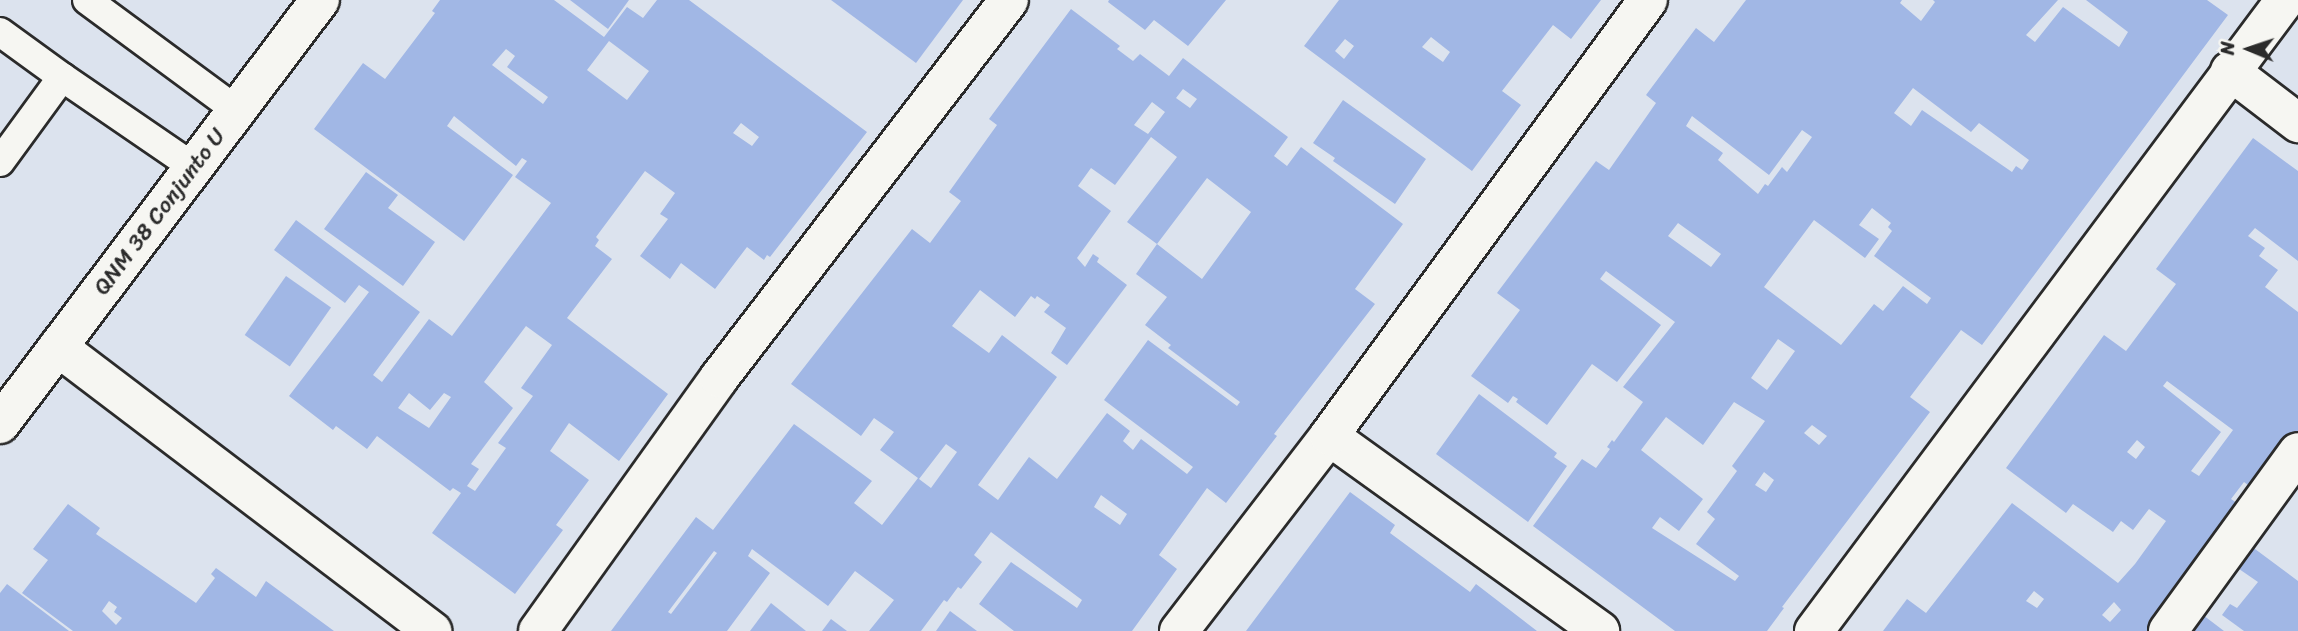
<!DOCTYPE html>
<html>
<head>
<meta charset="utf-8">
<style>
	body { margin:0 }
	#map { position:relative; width:2298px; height:631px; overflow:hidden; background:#dce3ee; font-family:Sriracha,sans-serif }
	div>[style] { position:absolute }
	.building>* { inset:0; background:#a1b7e5; transform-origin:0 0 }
	.roads { filter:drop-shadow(2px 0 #2b2b2b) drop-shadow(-2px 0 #2b2b2b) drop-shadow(0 2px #2b2b2b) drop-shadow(0 -2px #2b2b2b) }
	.lane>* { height:28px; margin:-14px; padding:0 14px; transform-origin:14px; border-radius:14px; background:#f6f6f2 }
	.street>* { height:38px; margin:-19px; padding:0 19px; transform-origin:19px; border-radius:19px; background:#f6f6f2 }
	.secondary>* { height:38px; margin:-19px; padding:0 19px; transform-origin:19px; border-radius:19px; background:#f6f6f2 }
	span { translate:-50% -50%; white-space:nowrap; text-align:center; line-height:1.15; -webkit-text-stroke:5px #f6f6f2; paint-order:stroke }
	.street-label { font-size:23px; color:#2b2b2b }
	.north { position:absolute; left:2214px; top:14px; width:70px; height:70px; -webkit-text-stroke:5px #f6f6f2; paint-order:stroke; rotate:272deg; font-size:19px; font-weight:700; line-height:28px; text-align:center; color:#2b2b2b }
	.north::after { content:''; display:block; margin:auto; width:24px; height:32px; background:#2b2b2b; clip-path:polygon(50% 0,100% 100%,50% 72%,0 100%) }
</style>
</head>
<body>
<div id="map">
	<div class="building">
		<i style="clip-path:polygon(evenodd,440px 0,554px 0,604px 37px,627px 7px,643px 18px,657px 0,689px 0,867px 132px,770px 257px,767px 255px,764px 260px,747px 247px,715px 289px,681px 263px,670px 279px,640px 256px,668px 219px,660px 214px,675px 193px,645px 171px,596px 237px,599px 240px,595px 246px,612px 259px,567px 318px,668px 394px,619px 461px,569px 423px,550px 451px,589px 480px,556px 525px,563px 530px,515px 594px,432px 533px,461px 493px,453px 488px,450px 491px,377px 436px,367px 449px,336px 426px,333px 430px,289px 396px,369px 292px,359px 285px,345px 303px,274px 250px,296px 220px,420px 312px,373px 375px,382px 382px,429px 319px,452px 336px,551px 203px,515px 177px,527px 161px,522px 158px,516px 166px,454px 116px,447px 126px,513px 175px,464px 241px,314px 129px,363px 63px,385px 79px,435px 13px,432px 11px,440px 0,609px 41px,649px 71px,627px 100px,587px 70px,609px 41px,440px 0,506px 49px,515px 56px,507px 67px,548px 97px,543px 104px,492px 65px,506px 49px,440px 0,741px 123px,759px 137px,752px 146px,733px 133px,741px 123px,440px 0,526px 326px,552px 345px,521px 388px,533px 396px,498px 443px,506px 448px,475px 491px,467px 486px,479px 469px,471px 464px,513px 408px,484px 382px,526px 326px,440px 0,409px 393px,430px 410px,444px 393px,451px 397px,429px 428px,398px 408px,409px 393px)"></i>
		<i style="clip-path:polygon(570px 0,629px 0,608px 29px)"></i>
		<i style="clip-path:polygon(831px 0,963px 0,916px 63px)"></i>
		<i style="clip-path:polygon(1109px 0,1226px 0,1188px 46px,1154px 20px,1145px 30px,1108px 2px)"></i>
		<i style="clip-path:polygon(evenodd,1339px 0,1601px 0,1571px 39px,1553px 25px,1502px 91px,1521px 105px,1472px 171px,1304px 46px,1339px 0,1431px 37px,1450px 52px,1443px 62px,1422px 47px,1431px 37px,1339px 0,1345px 39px,1354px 46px,1344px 59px,1335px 51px,1345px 39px)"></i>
		<i style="clip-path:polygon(evenodd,1746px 0,1902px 0,1900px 3px,1921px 21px,1935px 2px,1933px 0,2058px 0,2026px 35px,2035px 42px,2063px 7px,2119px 47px,2128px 32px,2086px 0,2207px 0,2228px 15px,1982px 345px,1961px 330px,1910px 397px,1930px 412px,1782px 607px,1784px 608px,1767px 631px,1675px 631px,1533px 526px,1582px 459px,1596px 468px,1610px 449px,1607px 447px,1612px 440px,1614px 442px,1643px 402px,1623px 387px,1675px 322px,1606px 271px,1600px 279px,1661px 325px,1617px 382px,1592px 364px,1547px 425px,1516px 402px,1518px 399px,1513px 396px,1508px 403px,1471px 376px,1520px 310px,1497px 293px,1596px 161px,1609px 170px,1656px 103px,1646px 95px,1696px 28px,1714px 42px,1746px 0,1913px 88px,1971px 132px,1979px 123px,2029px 160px,2022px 170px,2016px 166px,2012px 172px,1922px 110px,1911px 126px,1894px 113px,1913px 88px,1746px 0,1692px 116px,1769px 175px,1802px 130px,1812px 137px,1787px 172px,1782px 167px,1768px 186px,1765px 184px,1758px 194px,1718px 160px,1723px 153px,1686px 126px,1692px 116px,1746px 0,1872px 208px,1891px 223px,1888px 227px,1892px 231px,1874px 256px,1931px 298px,1927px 304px,1903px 286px,1883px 311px,1874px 304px,1841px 345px,1764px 287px,1814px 220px,1865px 258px,1879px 239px,1859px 225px,1872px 208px,1746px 0,1678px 223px,1721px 254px,1711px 267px,1668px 236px,1678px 223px,1746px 0,1778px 339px,1795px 351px,1767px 390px,1751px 378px,1778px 339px,1746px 0,1734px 402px,1765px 421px,1732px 466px,1737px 471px,1707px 512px,1715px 519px,1696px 544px,1739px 576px,1735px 581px,1652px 528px,1660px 517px,1679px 531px,1703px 499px,1641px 450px,1666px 417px,1703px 445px,1734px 402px,1746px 0,1812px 425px,1827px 436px,1819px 445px,1804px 433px,1812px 425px,1746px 0,1764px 472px,1774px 480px,1766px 492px,1755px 485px,1764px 472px)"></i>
		<i style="clip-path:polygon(evenodd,1071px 9px,1120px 46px,1117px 49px,1133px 61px,1140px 54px,1169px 76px,1183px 58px,1288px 137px,1274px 156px,1287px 166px,1301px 147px,1403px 224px,1355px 289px,1375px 304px,1274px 434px,1277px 436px,1226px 503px,1207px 488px,1159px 555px,1177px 569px,1132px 631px,1014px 631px,979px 604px,1011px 562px,1077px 608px,1082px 600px,991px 532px,974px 555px,982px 562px,961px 589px,958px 587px,947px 602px,944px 600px,921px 631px,869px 631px,894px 600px,855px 571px,828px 606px,752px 549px,748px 556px,770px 573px,727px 631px,611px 631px,696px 517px,713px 530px,794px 424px,872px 481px,854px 503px,882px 525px,918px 478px,880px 450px,894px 432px,874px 418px,861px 436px,791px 384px,912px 229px,930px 243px,961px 201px,949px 192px,997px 125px,989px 119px,1071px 9px,1183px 89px,1197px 99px,1190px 108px,1176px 98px,1183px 89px,1071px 9px,1152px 102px,1165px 112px,1148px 134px,1134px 125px,1152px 102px,1071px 9px,1151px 137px,1177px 157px,1127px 222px,1157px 244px,1207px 178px,1251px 212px,1202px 279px,1157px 244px,1136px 274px,1167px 297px,1145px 325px,1171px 345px,1168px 348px,1240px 402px,1237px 406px,1148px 340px,1104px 400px,1193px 467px,1187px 474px,1141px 439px,1133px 450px,1123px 441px,1130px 431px,1107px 413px,1057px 479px,1029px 457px,998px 500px,978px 485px,1057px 377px,1002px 335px,989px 353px,952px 326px,980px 290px,1015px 317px,1031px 296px,1035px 299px,1037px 296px,1050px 305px,1044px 312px,1066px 328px,1051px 353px,1067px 365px,1127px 285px,1097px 262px,1099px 258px,1093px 254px,1085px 267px,1077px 258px,1111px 211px,1078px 186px,1091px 168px,1115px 185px,1151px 137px,1071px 9px,946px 444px,957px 452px,931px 488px,919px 479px,946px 444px,1071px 9px,1101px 495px,1127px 514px,1120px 525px,1094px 507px,1101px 495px,1071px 9px,714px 551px,717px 553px,671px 614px,668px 612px,714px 551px)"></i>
		<i style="clip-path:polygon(1343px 100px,1426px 159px,1395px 204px,1333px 161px,1335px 158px,1313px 143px)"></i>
		<i style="clip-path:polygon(evenodd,2253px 138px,2298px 171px,2298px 261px,2255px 228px,2248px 236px,2265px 248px,2259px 256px,2278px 270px,2265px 287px,2298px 312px,2298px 479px,2252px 488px,2244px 482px,2231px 499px,2240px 505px,2224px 526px,2298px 581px,2298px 631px,2244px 631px,2222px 615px,2230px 604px,2237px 608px,2258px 582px,2226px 560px,2174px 593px,2224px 631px,1883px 631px,1907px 599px,1926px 613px,2012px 503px,2118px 583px,2135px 564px,2166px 521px,2149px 509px,2133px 530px,2121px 521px,2113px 532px,2073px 504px,2066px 513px,2006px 468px,2104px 335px,2126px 351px,2176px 284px,2156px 269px,2253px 138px,2167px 381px,2233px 430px,2199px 476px,2191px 471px,2221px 432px,2163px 386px,2167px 381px,2253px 138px,2137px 440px,2145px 447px,2136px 459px,2127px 452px,2137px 440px,2253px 138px,2034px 591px,2044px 599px,2037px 608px,2026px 601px,2034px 591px,2253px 138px,2114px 602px,2121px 610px,2110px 622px,2102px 615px,2114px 602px)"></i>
		<i style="clip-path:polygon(366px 172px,398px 195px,388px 208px,435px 242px,403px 286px,324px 229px)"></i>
		<i style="left:286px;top:276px;width:55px;height:72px;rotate:35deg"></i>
		<i style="clip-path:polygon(1479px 394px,1557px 453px,1554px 457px,1567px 466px,1528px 522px,1436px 454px)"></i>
		<i style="clip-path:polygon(1350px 492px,1395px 525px,1390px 533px,1470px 592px,1476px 584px,1537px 631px,1246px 631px)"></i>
		<i style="clip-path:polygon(evenodd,68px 504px,100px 528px,96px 534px,196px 603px,215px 578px,211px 574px,216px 568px,256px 597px,266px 581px,334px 631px,73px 631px,22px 593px,48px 560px,33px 549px,68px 504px,109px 601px,117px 607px,114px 612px,122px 618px,116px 625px,102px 611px,109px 601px)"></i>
		<i style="clip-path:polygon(7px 584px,69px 631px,0 631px,0 593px)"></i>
		<i style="clip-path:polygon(771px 603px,806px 631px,750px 631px)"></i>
		<i style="clip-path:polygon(950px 611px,977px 631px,936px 631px)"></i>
		<i style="clip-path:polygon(831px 619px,847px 631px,822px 631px)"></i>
	</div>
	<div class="roads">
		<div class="lane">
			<i style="left:87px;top:0;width:185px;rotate:36.4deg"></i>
			<i style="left:0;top:32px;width:77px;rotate:36deg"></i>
			<i style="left:0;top:162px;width:105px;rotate:-53.9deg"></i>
			<i style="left:62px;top:77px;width:161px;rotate:34.4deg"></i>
		</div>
		<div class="street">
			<i style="left:2230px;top:71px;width:86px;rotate:37.4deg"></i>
			<i style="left:1329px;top:436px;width:334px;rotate:35.7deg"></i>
			<i style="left:538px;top:631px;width:311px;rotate:-54.4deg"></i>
			<i style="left:719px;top:378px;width:476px;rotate:-52.5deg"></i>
			<i style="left:1179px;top:631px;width:246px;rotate:-52.4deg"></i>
			<i style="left:1329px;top:436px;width:540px;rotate:-53.81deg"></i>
			<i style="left:1814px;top:631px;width:787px;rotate:-53.26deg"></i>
			<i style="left:2168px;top:631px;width:221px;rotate:-54deg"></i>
		</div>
		<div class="secondary">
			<i style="left:58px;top:347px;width:470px;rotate:37.2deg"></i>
			<i style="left:0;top:424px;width:531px;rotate:-52.96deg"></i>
		</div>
	</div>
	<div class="street-label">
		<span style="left:160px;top:212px;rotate:-53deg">QNM 38 Conjunto U</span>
	</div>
	<div class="north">N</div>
</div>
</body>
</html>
